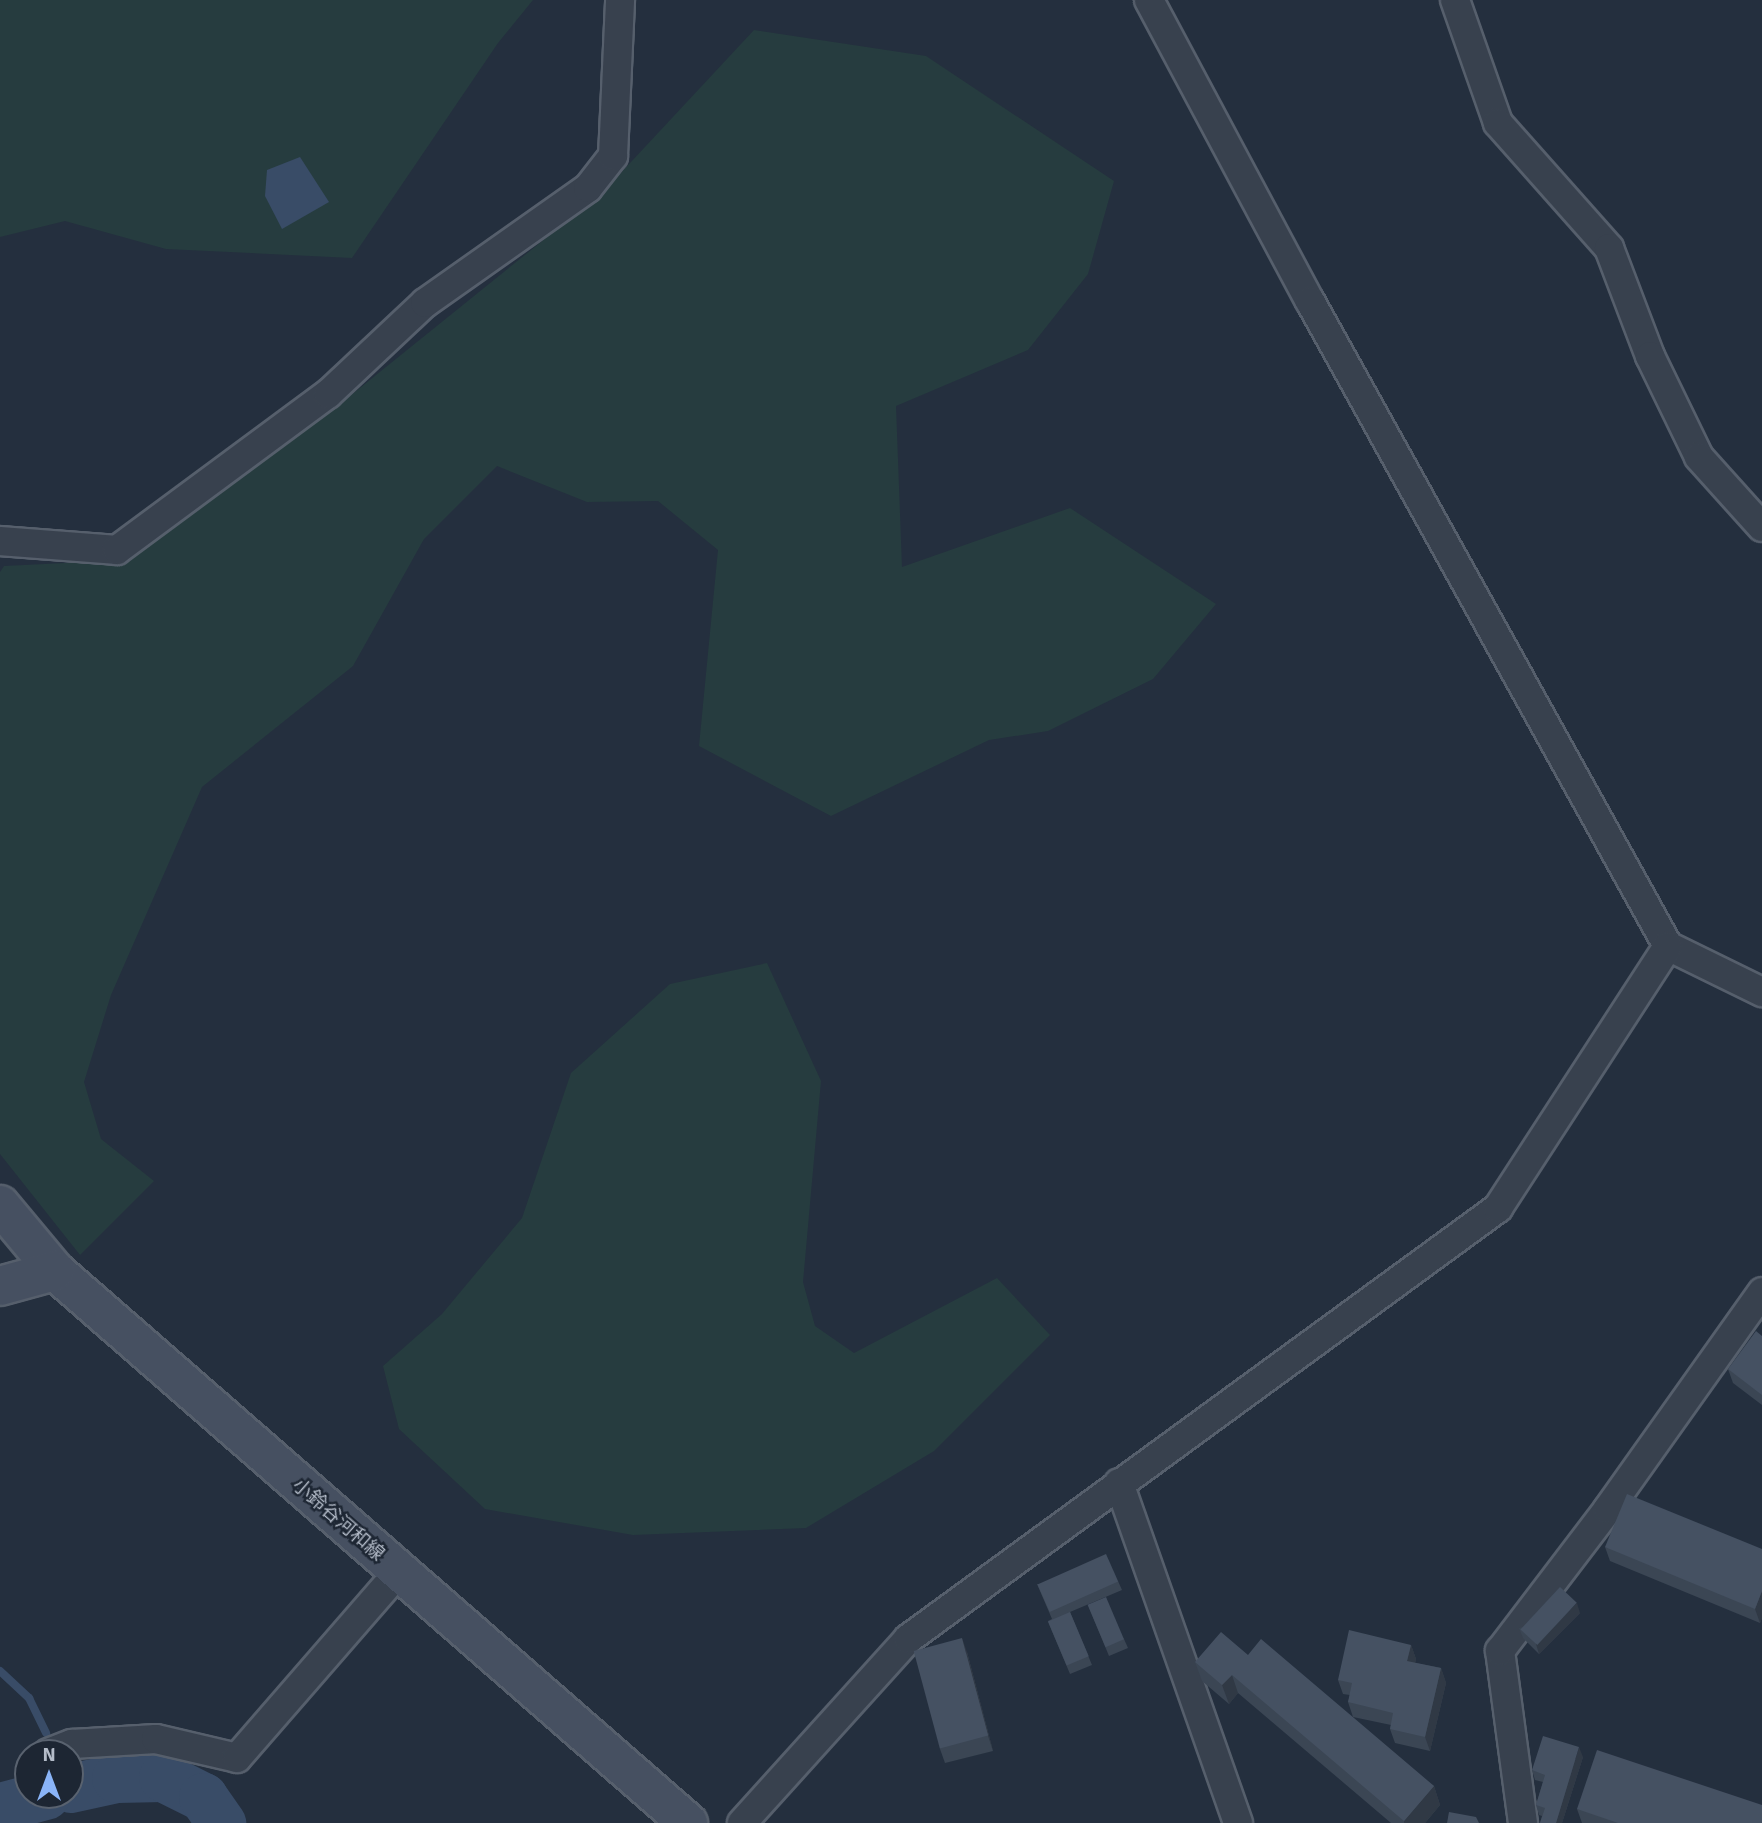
<!DOCTYPE html>
<html>
<head>
<meta charset="utf-8">
<style>
	body { margin:0 }
	#map { position:relative; width:1762px; height:1823px; overflow:hidden; background:#242f3e; font-family:Signika,"Noto Sans JP",sans-serif }
	div>[style] { position:absolute }
	.green>* { inset:0; background:#263c3f }
	.water>* { inset:0; background:#394c67 }
	.stream>* { height:8px; margin:-4px; padding:0 4px; transform-origin:4px; border-radius:4px; background:#394c67 }
	.river>* { height:49px; margin:-24.5px; padding:0 24.5px; transform-origin:24.5px; border-radius:24.5px; background:#394c67 }
	.roads { filter:drop-shadow(2px 0 #565f6c) drop-shadow(-2px 0 #565f6c) drop-shadow(0 2px #565f6c) drop-shadow(0 -2px #565f6c) }
	.street>* { height:28px; margin:-14px; padding:0 14px; transform-origin:14px; border-radius:14px; background:#38414e }
	.secondary>* { height:38px; margin:-19px; padding:0 19px; transform-origin:19px; border-radius:19px; background:#465061 }
	.wall>* { inset:0; background:#3b4654 }
	.shaded-wall>* { inset:0; background:#303945 }
	.building>* { inset:0; background:#455162; transform-origin:0 0 }
	span { translate:-50% -50%; white-space:nowrap; text-align:center; line-height:1.15; -webkit-text-stroke:5px #1d2633; paint-order:stroke }
	.street-label { font-size:19px; color:#b4bcc9 }
	.north { position:absolute; left:14px; top:1739px; width:70px; height:70px; box-sizing:border-box; background:#1d2633; border:2px solid #59626f; border-radius:50%; rotate:0deg; font-size:19px; font-weight:700; line-height:28px; text-align:center; color:#b4bcc9 }
	.north::after { content:''; display:block; margin:auto; width:24px; height:32px; background:#8ab4f8; clip-path:polygon(50% 0,100% 100%,50% 72%,0 100%) }
</style>
</head>
<body>
<div id="map">
	<div class="green">
		<i style="clip-path:polygon(0 0,533px 0,498px 43px,352px 258px,166px 249px,65px 221px,0 237px)"></i>
		<i style="clip-path:polygon(754px 30px,926px 56px,1114px 181px,1088px 274px,1028px 350px,896px 406px,902px 567px,1070px 508px,1216px 604px,1153px 679px,1048px 731px,989px 740px,831px 816px,699px 746px,718px 550px,658px 501px,587px 502px,497px 466px,424px 539px,353px 666px,202px 787px,111px 995px,84px 1082px,101px 1139px,154px 1181px,80px 1255px,0 1154px,0 572px,4px 566px,126px 560px,350px 396px,603px 192px)"></i>
		<i style="clip-path:polygon(767px 963px,821px 1081px,803px 1282px,815px 1326px,854px 1353px,997px 1278px,1050px 1335px,934px 1451px,806px 1528px,633px 1535px,485px 1509px,399px 1429px,383px 1366px,442px 1314px,522px 1218px,571px 1073px,670px 984px)"></i>
	</div>
	<div class="water">
		<i style="clip-path:polygon(300px 157px,329px 202px,282px 229px,265px 196px,267px 170px)"></i>
	</div>
	<div class="stream">
		<i style="left:0;top:1671px;width:40px;rotate:43deg"></i>
		<i style="left:29px;top:1698px;width:39px;rotate:64deg"></i>
		<i style="left:70px;top:1784px;width:4px;rotate:63deg"></i>
	</div>
	<div class="river">
		<i style="left:70px;top:1788px;width:47px;rotate:-12.3deg"></i>
		<i style="left:116px;top:1778px;width:47px;rotate:-1.2deg"></i>
		<i style="left:163px;top:1777px;width:45px;rotate:26.6deg"></i>
		<i style="left:203px;top:1797px;width:32px;rotate:55deg"></i>
		<i style="left:0;top:1807px;width:47px;rotate:-14.9deg"></i>
	</div>
	<div class="roads">
		<div class="street">
			<i style="left:1149px;top:0;width:341px;rotate:61.9deg"></i>
			<i style="left:1310px;top:301px;width:738px;rotate:60.97deg"></i>
			<i style="left:1668px;top:946px;width:105px;rotate:26.1deg"></i>
			<i style="left:1455px;top:0;width:130px;rotate:70.7deg"></i>
			<i style="left:1498px;top:123px;width:167px;rotate:48.4deg"></i>
			<i style="left:1609px;top:248px;width:116px;rotate:69.2deg"></i>
			<i style="left:1650px;top:356px;width:112px;rotate:64.1deg"></i>
			<i style="left:1699px;top:457px;width:94px;rotate:48deg"></i>
			<i style="left:0;top:541px;width:117px;rotate:4.4deg"></i>
			<i style="left:117px;top:550px;width:262px;rotate:-36.5deg"></i>
			<i style="left:328px;top:394px;width:133px;rotate:-43.2deg"></i>
			<i style="left:425px;top:303px;width:199px;rotate:-35.2deg"></i>
			<i style="left:588px;top:188px;width:41px;rotate:-52deg"></i>
			<i style="left:613px;top:156px;width:156px;rotate:-87.4deg"></i>
			<i style="left:1119px;top:1483px;width:360px;rotate:70.7deg"></i>
			<i style="left:48px;top:1753px;width:26px;rotate:-21deg"></i>
			<i style="left:72px;top:1744px;width:84px;rotate:-3.4deg"></i>
			<i style="left:156px;top:1739px;width:83px;rotate:13.2deg"></i>
			<i style="left:237px;top:1758px;width:245px;rotate:-49deg"></i>
			<i style="left:742px;top:1823px;width:248px;rotate:-47.9deg"></i>
			<i style="left:908px;top:1639px;width:731px;rotate:-36.15deg"></i>
			<i style="left:1498px;top:1208px;width:312px;rotate:-57deg"></i>
			<i style="left:1523px;top:1823px;width:174px;rotate:-97.6deg"></i>
			<i style="left:1500px;top:1651px;width:178px;rotate:-52.7deg"></i>
			<i style="left:1608px;top:1509px;width:266px;rotate:-54.6deg"></i>
		</div>
		<div class="secondary">
			<i style="left:0;top:1205px;width:86px;rotate:50.2deg"></i>
			<i style="left:55px;top:1271px;width:840px;rotate:41.09deg"></i>
			<i style="left:0;top:1286px;width:57px;rotate:-15.3deg"></i>
		</div>
	</div>
	<div class="wall">
		<i style="clip-path:polygon(1762px 1336px,1762px 1405px,1733px 1383px,1728px 1369px)"></i>
		<i style="clip-path:polygon(1605px 1547px,1762px 1549px,1762px 1618px,1760px 1623px,1610px 1561px)"></i>
		<i style="clip-path:polygon(1118px 1581px,1122px 1590px,1070px 1612px,1092px 1665px,1070px 1674px,1052px 1631px,1048px 1621px,1052px 1619px,1037px 1584px)"></i>
		<i style="clip-path:polygon(1088px 1605px,1124px 1639px,1128px 1648px,1109px 1656px)"></i>
		<i style="clip-path:polygon(1580px 1613px,1539px 1654px,1523px 1638px,1519px 1628px)"></i>
		<i style="clip-path:polygon(1411px 1645px,1416px 1659px,1415px 1663px,1441px 1668px,1446px 1683px,1430px 1751px,1395px 1743px,1390px 1729px,1391px 1725px,1353px 1717px,1348px 1702px,1350px 1695px,1343px 1694px,1338px 1680px)"></i>
		<i style="clip-path:polygon(967px 1652px,993px 1751px,945px 1763px,940px 1749px)"></i>
		<i style="clip-path:polygon(1248px 1655px,1434px 1786px,1440px 1805px,1425px 1823px,1391px 1823px,1238px 1693px,1229px 1704px,1202px 1681px,1195px 1662px)"></i>
		<i style="clip-path:polygon(1583px 1757px,1562px 1823px,1540px 1823px,1542px 1816px,1539px 1815px,1536px 1805px,1543px 1782px,1535px 1780px,1532px 1770px)"></i>
		<i style="clip-path:polygon(1577px 1809px,1762px 1823px,1582px 1823px)"></i>
	</div>
	<div class="shaded-wall">
		<i style="clip-path:polygon(1762px 1591px,1762px 1618px,1760px 1623px,1755px 1609px)"></i>
		<i style="clip-path:polygon(1577px 1603px,1580px 1613px,1539px 1654px,1536px 1644px)"></i>
		<i style="clip-path:polygon(962px 1638px,967px 1652px,993px 1751px,988px 1736px)"></i>
		<i style="clip-path:polygon(1411px 1645px,1416px 1659px,1412px 1675px,1407px 1661px)"></i>
		<i style="clip-path:polygon(1441px 1668px,1446px 1683px,1430px 1751px,1425px 1737px)"></i>
		<i style="clip-path:polygon(1232px 1675px,1238px 1693px,1229px 1704px,1222px 1685px)"></i>
		<i style="clip-path:polygon(1579px 1747px,1583px 1757px,1562px 1823px,1556px 1823px)"></i>
		<i style="clip-path:polygon(1434px 1786px,1440px 1805px,1425px 1823px,1404px 1823px,1404px 1821px)"></i>
	</div>
	<div class="building">
		<i style="clip-path:polygon(1756px 1331px,1762px 1336px,1762px 1395px,1728px 1369px)"></i>
		<i style="clip-path:polygon(1627px 1494px,1762px 1549px,1762px 1591px,1755px 1609px,1605px 1547px)"></i>
		<i style="left:1106px;top:1554px;width:30px;height:75px;rotate:66deg"></i>
		<i style="left:1560px;top:1587px;width:23px;height:58px;rotate:43deg"></i>
		<i style="left:1106px;top:1597px;width:46px;height:20px;rotate:67deg"></i>
		<i style="left:1070px;top:1612px;width:48px;height:24px;rotate:67deg"></i>
		<i style="clip-path:polygon(1349px 1630px,1411px 1645px,1407px 1661px,1441px 1668px,1425px 1737px,1390px 1729px,1393px 1713px,1348px 1702px,1352px 1683px,1338px 1680px)"></i>
		<i style="clip-path:polygon(1221px 1632px,1248px 1655px,1261px 1639px,1434px 1786px,1404px 1821px,1232px 1675px,1222px 1685px,1195px 1662px)"></i>
		<i style="left:962px;top:1638px;width:101px;height:50px;rotate:75deg"></i>
		<i style="clip-path:polygon(1543px 1736px,1579px 1747px,1556px 1823px,1540px 1823px,1545px 1808px,1536px 1805px,1545px 1775px,1532px 1770px)"></i>
		<i style="clip-path:polygon(1597px 1750px,1762px 1805px,1762px 1823px,1618px 1823px,1577px 1809px)"></i>
		<i style="clip-path:polygon(1449px 1812px,1476px 1817px,1479px 1823px,1447px 1823px)"></i>
	</div>
	<div class="street-label">
		<span style="left:338px;top:1520px;rotate:41deg">小鈴谷河和線</span>
	</div>
	<div class="north">N</div>
</div>
</body>
</html>
